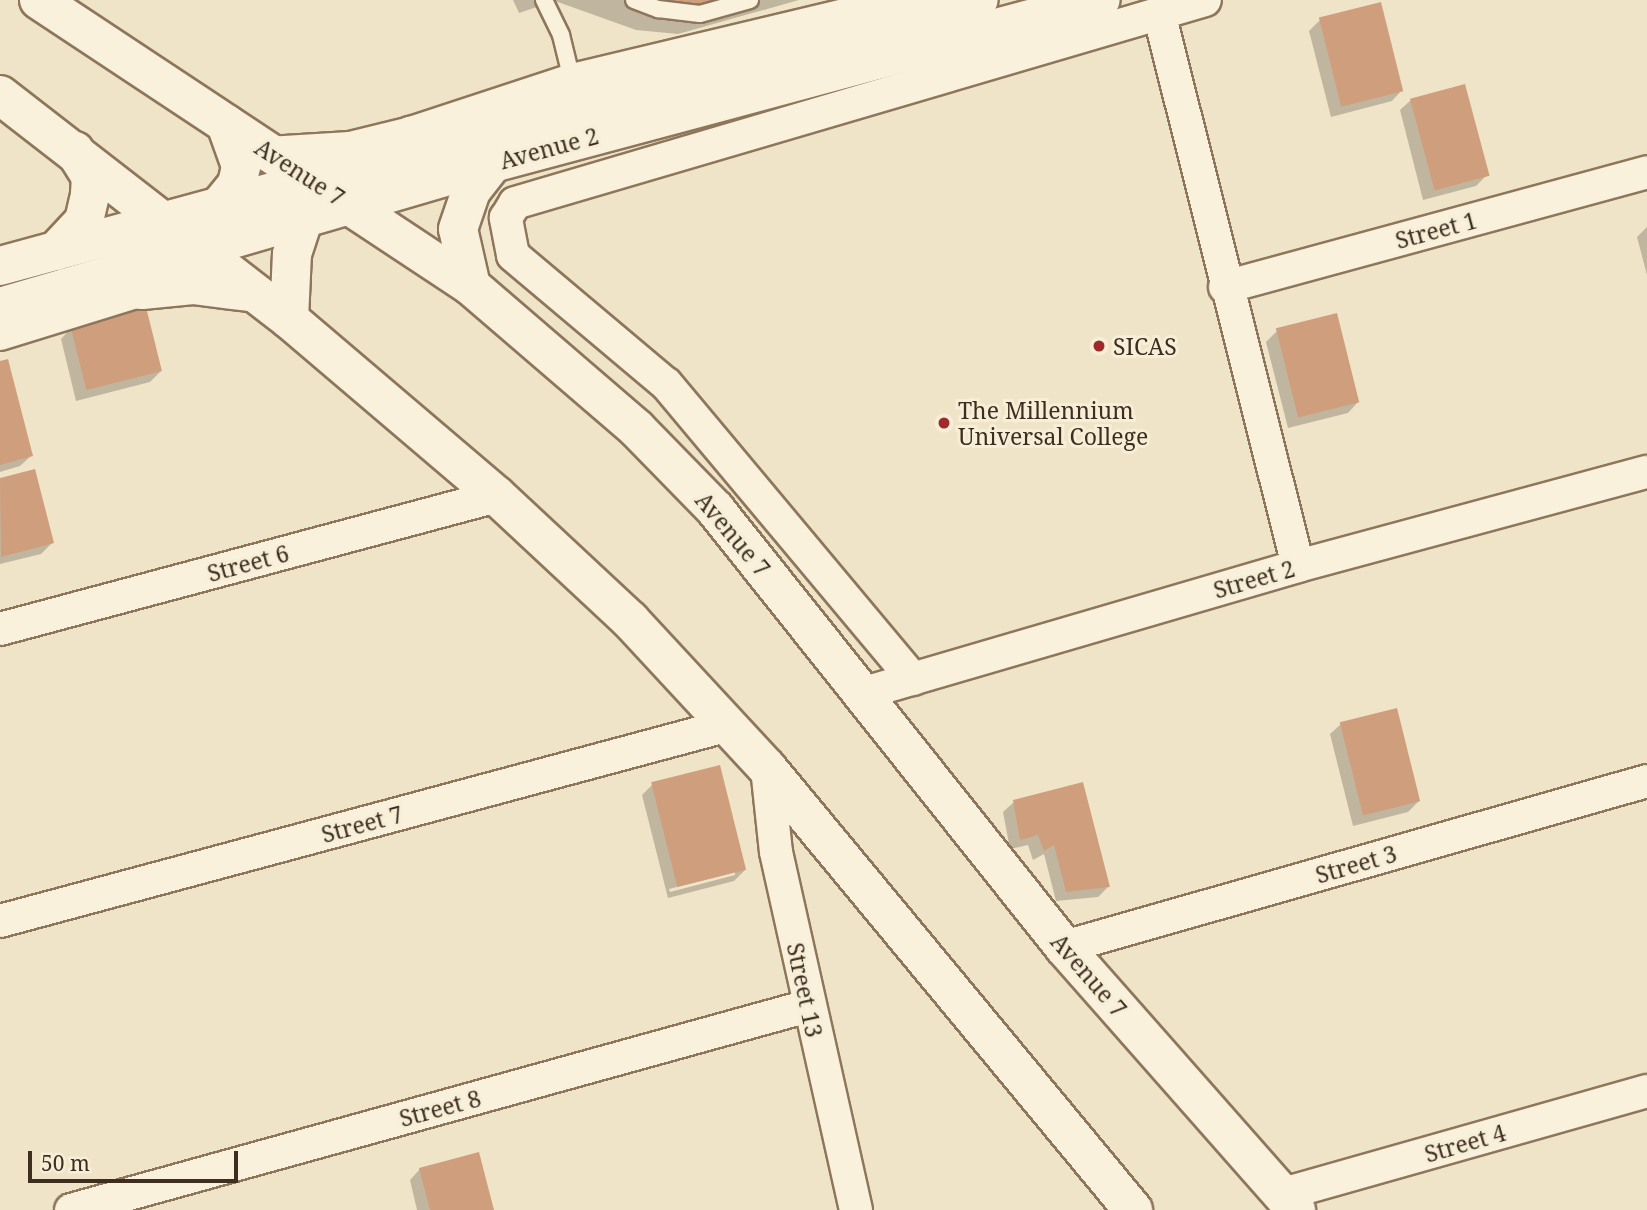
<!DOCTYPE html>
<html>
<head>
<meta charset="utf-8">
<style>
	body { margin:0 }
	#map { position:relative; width:1647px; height:1210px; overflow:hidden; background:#f0e4c8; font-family:"Noto Serif",serif }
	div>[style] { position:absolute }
	.shadow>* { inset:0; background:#0003 }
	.building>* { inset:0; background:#cf9f7d; transform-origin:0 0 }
	.roads { filter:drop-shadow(2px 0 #8d765c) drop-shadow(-2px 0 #8d765c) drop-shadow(0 2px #8d765c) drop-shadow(0 -2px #8d765c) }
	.service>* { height:16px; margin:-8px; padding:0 8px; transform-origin:8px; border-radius:8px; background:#faf1dc }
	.minor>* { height:32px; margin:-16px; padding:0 16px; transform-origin:16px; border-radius:16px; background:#faf1dc }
	.tertiary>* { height:38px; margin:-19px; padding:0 19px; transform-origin:19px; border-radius:19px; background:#faf1dc }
	.secondary>* { height:38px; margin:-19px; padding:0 19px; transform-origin:19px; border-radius:19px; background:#faf1dc }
	.dots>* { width:19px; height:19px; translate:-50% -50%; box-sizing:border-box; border:4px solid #f7eed8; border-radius:50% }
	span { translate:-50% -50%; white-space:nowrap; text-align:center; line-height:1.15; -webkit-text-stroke:6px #f7eed8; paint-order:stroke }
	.street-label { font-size:23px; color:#3d2e20 }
	.poi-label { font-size:23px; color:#3d2e20 }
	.left { translate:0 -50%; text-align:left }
	.scale { position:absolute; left:28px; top:1151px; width:210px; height:32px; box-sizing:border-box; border:4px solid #3d2e20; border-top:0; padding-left:9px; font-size:21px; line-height:24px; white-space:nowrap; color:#3d2e20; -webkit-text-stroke:5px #f7eed8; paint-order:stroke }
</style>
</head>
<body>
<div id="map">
	<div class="shadow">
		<i style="clip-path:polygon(513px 0,799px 0,678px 34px,636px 30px,555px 1px,519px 13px)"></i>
		<i style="clip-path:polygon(1320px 20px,1402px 90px,1392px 101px,1331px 117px,1309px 31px)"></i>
		<i style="clip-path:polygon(1411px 100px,1487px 175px,1476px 186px,1423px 200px,1400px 110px)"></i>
		<i style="clip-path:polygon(1647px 227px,1647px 275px,1637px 237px)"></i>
		<i style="clip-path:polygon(71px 328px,161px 371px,150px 382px,76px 401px,61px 339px)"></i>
		<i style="clip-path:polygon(1277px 331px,1358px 402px,1348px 413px,1288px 428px,1266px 342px)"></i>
		<i style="clip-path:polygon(0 363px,31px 456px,20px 466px,0 472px)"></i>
		<i style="clip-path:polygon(34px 472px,52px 543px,41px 554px,0 564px,0 480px)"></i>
		<i style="clip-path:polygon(1341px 724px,1419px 801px,1408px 812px,1353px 826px,1330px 734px)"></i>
		<i style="clip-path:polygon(evenodd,652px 785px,745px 870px,734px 881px,668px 898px,642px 795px,652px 785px,735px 872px,735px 875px,670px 892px,669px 889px,735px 872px)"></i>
		<i style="clip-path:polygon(1014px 802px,1108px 887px,1098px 897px,1056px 901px,1044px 854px,1033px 860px,1028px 845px,1010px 849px,1003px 812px)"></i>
		<i style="clip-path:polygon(420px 1169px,492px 1210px,417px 1210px,410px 1180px)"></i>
	</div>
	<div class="building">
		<i style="clip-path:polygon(634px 0,747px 0,700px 14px)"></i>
		<i style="left:1381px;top:2px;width:92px;height:64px;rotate:76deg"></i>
		<i style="left:1465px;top:84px;width:95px;height:57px;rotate:75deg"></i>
		<i style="left:146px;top:307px;width:66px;height:78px;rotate:76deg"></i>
		<i style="left:1337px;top:313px;width:92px;height:63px;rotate:76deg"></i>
		<i style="clip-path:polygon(8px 359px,33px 456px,0 465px,0 361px)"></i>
		<i style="clip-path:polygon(35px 469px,54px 543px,1px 557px,0 478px)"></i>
		<i style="left:1397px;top:708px;width:96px;height:59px;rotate:76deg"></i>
		<i style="left:720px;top:765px;width:108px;height:71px;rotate:76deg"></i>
		<i style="clip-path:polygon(1083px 782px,1110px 887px,1066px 892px,1054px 845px,1044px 851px,1038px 835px,1020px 840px,1013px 800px)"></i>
		<i style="clip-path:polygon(479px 1152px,494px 1210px,430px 1210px,419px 1168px)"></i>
	</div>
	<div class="roads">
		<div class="service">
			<i style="left:544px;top:0;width:39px;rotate:64deg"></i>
			<i style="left:561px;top:35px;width:46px;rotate:76.3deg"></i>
			<i style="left:634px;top:0;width:26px;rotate:21deg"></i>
			<i style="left:658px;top:9px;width:42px;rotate:6.8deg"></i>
			<i style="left:700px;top:14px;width:52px;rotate:-15.6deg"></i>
		</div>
		<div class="minor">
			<i style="left:1159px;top:13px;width:570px;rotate:75.89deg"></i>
			<i style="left:268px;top:153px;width:82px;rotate:-3.5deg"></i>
			<i style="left:350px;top:148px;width:63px;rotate:-13.8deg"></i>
			<i style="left:416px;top:153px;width:21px;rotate:-104deg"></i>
			<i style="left:411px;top:133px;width:169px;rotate:-18.2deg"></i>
			<i style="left:572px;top:80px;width:345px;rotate:-13.4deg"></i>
			<i style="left:1225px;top:287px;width:437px;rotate:-15.2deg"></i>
			<i style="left:0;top:334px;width:149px;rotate:-17.2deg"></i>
			<i style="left:0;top:629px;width:514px;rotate:-14.98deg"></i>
			<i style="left:913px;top:679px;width:385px;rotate:-129.9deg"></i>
			<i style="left:666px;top:384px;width:200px;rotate:-139.9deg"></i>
			<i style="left:513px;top:255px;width:38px;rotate:-101deg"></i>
			<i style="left:506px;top:218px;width:17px;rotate:-59deg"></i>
			<i style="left:515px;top:203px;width:719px;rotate:-16.39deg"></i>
			<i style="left:864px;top:693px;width:452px;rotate:-16.3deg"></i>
			<i style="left:1298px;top:566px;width:361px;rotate:-15.1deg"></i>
			<i style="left:767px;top:768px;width:84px;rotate:83.9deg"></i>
			<i style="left:776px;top:852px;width:367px;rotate:77.4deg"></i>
			<i style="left:0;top:921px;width:751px;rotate:-15.05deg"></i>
			<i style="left:1064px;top:947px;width:606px;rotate:-15.89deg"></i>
			<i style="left:1283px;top:1194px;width:378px;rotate:-15.8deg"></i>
			<i style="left:71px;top:1210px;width:765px;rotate:-15.47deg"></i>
		</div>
		<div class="tertiary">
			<i style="left:217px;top:209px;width:32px;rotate:-51deg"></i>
			<i style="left:237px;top:184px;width:18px;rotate:-77deg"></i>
			<i style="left:241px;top:166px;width:45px;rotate:-109.7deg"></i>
			<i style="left:56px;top:251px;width:41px;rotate:-47deg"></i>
			<i style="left:84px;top:221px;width:28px;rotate:-77deg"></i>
			<i style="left:90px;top:194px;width:17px;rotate:-87deg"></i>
			<i style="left:91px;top:177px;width:31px;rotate:-122deg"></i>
			<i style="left:103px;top:280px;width:40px;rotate:14.4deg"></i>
			<i style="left:142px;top:290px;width:51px;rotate:-5.6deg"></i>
			<i style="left:193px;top:285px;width:56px;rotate:7.1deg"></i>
			<i style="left:471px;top:286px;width:58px;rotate:-102.8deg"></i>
			<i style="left:458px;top:229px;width:40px;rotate:-71.1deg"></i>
			<i style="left:471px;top:191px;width:36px;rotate:-52deg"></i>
			<i style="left:289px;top:319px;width:65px;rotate:-87.4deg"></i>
			<i style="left:292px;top:254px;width:38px;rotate:-72deg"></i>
		</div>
		<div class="secondary">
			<i style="left:39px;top:0;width:518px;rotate:33.51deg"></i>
			<i style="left:471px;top:286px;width:219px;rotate:40.7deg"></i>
			<i style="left:637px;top:429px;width:112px;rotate:45.7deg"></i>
			<i style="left:715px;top:509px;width:560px;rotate:51.45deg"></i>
			<i style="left:1064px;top:947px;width:351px;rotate:48.6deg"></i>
			<i style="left:0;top:95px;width:366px;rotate:37.8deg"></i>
			<i style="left:289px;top:319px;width:273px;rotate:40.4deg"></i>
			<i style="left:497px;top:496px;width:182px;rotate:43deg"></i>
			<i style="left:630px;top:620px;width:202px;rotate:47.2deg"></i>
			<i style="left:767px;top:768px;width:574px;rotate:50.37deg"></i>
			<i style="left:0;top:266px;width:1014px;rotate:-15.2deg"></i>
			<i style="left:0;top:307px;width:514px;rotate:-16.28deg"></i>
			<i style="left:493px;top:163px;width:629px;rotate:-15.01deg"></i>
		</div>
	</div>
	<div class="dots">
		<i style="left:1099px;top:346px;background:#9e2a2b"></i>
		<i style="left:944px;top:423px;background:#9e2a2b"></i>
	</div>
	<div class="street-label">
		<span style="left:549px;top:148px;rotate:-15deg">Avenue 2</span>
		<span style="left:300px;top:172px;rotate:33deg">Avenue 7</span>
		<span style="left:1436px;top:230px;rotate:-15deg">Street 1</span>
		<span style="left:733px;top:534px;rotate:50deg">Avenue 7</span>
		<span style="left:248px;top:563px;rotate:-15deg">Street 6</span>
		<span style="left:1254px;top:579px;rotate:-16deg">Street 2</span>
		<span style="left:362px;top:824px;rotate:-15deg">Street 7</span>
		<span style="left:1356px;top:864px;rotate:-16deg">Street 3</span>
		<span style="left:1089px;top:975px;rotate:49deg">Avenue 7</span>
		<span style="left:805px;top:990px;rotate:78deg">Street 13</span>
		<span style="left:440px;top:1108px;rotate:-15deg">Street 8</span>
		<span style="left:1465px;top:1143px;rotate:-16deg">Street 4</span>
	</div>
	<div class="poi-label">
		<span class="left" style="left:1113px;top:346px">SICAS</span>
		<span class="left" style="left:958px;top:423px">The Millennium<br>Universal College</span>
	</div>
	<div class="scale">50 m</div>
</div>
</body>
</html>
